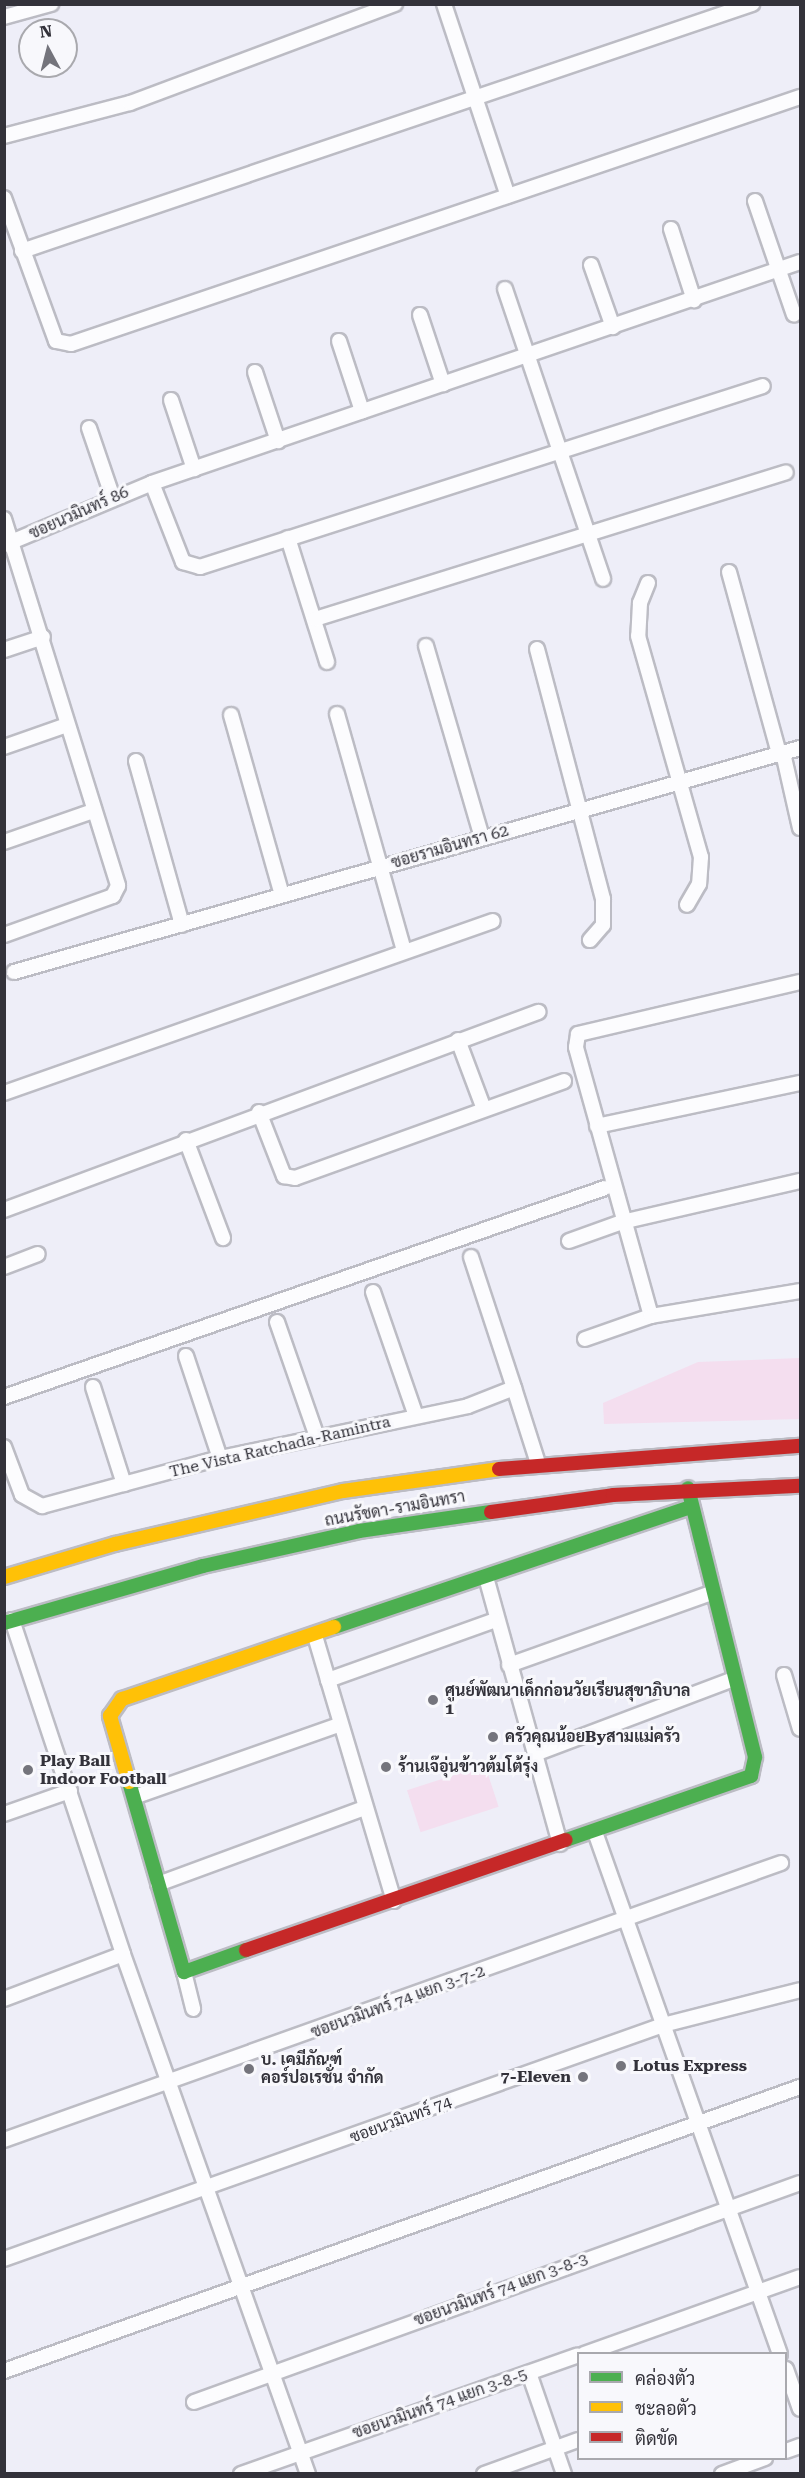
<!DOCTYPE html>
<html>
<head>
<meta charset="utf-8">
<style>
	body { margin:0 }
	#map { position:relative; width:805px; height:2478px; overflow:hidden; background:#eeeef8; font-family:"Roboto Serif",Sarabun,serif }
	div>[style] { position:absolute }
	.green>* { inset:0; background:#f4deef; transform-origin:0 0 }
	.roads { filter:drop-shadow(2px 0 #bcbcc4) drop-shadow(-2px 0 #bcbcc4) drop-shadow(0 2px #bcbcc4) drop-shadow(0 -2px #bcbcc4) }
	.street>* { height:14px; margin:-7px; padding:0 7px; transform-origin:7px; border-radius:7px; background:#fcfcfe }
	.fast>* { height:14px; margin:-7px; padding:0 7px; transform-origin:7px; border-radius:7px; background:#4caf50 }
	.slow>* { height:14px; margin:-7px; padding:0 7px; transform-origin:7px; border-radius:7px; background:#ffc107 }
	.jam>* { height:14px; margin:-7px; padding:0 7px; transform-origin:7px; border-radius:7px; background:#c62828 }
	.dots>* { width:16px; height:16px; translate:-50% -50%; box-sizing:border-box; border:3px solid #f8f8fc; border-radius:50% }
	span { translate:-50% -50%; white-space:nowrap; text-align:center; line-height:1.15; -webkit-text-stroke:6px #f8f8fc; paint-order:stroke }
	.street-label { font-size:16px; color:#33323a }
	.poi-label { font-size:16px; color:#33323a; font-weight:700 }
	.left { translate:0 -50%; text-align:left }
	.right { translate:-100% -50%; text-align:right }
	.frame { position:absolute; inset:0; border:6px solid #33323a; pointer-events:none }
	.legend { position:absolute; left:577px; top:2352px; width:210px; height:108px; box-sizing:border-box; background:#f8f8fc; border:2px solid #a9a9ae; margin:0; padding:8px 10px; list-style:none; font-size:18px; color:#33323a }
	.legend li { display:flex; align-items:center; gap:12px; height:30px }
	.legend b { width:30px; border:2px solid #a9a9ae }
	.north { position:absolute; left:18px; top:18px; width:60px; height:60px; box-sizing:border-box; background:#f8f8fc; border:2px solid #a9a9ae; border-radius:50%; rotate:353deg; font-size:16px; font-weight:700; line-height:24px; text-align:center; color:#33323a }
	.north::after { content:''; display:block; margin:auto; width:21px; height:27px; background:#74747c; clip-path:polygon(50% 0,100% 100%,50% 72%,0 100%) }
</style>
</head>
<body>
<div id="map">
	<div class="green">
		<i style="clip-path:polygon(800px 1358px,800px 1419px,604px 1424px,603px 1403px,698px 1362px)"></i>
		<i style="left:485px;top:1765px;width:44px;height:82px;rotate:72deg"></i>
	</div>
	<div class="roads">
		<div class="street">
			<i style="left:444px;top:4px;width:202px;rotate:71.6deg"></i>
			<i style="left:4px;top:17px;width:49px;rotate:-15.5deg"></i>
			<i style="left:4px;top:136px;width:130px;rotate:-14.7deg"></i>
			<i style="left:130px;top:103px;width:283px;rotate:-20.5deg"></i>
			<i style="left:4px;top:198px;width:152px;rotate:70deg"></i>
			<i style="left:56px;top:341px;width:15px;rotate:11deg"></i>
			<i style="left:71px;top:344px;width:770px;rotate:-18.72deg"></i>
			<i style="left:755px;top:201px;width:120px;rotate:71.1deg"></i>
			<i style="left:671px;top:229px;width:75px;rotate:72.1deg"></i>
			<i style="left:22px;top:251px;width:771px;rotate:-18.69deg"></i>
			<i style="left:591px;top:265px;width:66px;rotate:70.5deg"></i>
			<i style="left:505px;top:289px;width:306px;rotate:71.3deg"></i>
			<i style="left:420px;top:315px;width:73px;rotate:71.6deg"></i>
			<i style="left:339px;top:341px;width:74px;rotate:71.8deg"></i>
			<i style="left:255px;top:372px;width:73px;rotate:71.6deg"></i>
			<i style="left:171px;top:400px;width:73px;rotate:71.6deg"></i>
			<i style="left:89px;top:428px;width:71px;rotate:71.1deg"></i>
			<i style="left:152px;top:483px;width:685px;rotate:-18.83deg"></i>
			<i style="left:4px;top:519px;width:384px;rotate:72.7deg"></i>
			<i style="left:118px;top:886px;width:11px;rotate:117deg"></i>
			<i style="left:113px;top:896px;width:116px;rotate:160.3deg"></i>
			<i style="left:288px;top:538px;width:130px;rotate:72.5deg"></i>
			<i style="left:4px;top:545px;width:160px;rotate:-22.7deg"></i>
			<i style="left:152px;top:483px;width:85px;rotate:68.6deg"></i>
			<i style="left:183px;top:562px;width:18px;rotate:16deg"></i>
			<i style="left:200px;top:567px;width:591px;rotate:-17.82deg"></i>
			<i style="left:729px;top:572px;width:189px;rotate:74.6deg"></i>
			<i style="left:648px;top:583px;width:22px;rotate:112deg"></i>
			<i style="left:640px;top:603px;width:33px;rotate:93deg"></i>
			<i style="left:638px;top:636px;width:230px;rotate:74.1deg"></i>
			<i style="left:701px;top:857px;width:27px;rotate:94deg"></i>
			<i style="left:699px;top:884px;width:24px;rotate:120deg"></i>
			<i style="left:315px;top:619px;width:493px;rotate:-17.3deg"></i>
			<i style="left:426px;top:646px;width:199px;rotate:73.7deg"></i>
			<i style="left:537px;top:649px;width:259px;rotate:75.2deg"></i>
			<i style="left:603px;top:899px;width:26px;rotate:90deg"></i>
			<i style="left:603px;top:925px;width:20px;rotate:131deg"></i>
			<i style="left:4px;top:650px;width:41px;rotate:-18.4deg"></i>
			<i style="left:337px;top:714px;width:246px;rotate:74.2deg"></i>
			<i style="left:231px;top:715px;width:187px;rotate:74.2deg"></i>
			<i style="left:4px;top:747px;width:67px;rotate:-19.2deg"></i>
			<i style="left:783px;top:753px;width:77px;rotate:77.2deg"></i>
			<i style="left:136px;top:761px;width:170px;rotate:74.3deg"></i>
			<i style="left:4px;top:842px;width:94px;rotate:-19.2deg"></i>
			<i style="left:14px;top:972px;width:817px;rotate:-15.91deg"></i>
			<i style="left:458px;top:1040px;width:74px;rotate:69.4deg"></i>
			<i style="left:4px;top:1093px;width:518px;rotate:-19.38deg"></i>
			<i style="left:259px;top:1112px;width:69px;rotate:68.7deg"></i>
			<i style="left:284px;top:1176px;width:11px;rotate:10deg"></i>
			<i style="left:295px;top:1178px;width:286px;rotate:-19.8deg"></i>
			<i style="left:597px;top:1126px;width:208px;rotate:-12deg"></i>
			<i style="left:186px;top:1140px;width:105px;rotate:69.3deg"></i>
			<i style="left:4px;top:1210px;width:570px;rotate:-20.34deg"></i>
			<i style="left:569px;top:1241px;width:56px;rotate:-19.7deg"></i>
			<i style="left:622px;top:1222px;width:183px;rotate:-13deg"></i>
			<i style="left:471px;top:1257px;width:138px;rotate:71.8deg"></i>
			<i style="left:4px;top:1267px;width:36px;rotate:-21deg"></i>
			<i style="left:373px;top:1292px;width:131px;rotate:70.9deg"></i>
			<i style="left:651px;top:1316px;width:279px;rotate:-105.6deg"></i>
			<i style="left:576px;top:1047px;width:13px;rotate:-81deg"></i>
			<i style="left:578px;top:1034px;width:228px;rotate:-13.2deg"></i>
			<i style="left:277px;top:1322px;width:122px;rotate:70.8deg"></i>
			<i style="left:585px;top:1339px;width:70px;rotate:-19.2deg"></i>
			<i style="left:651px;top:1316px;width:151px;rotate:-9.5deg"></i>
			<i style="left:186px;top:1356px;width:108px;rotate:71.6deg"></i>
			<i style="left:93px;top:1387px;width:102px;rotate:72.3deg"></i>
			<i style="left:4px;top:1397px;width:636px;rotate:-19.18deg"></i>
			<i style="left:4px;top:1447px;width:51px;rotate:69.4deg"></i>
			<i style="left:22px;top:1495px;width:23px;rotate:29deg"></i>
			<i style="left:42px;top:1506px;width:184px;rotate:-15.1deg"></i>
			<i style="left:220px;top:1458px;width:253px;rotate:-11.8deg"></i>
			<i style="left:468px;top:1406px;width:49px;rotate:-21.4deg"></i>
			<i style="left:514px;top:1388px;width:79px;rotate:72.3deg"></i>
			<i style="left:486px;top:1577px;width:277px;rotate:74.5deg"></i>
			<i style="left:12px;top:1620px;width:352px;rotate:71.6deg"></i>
			<i style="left:123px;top:1954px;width:552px;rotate:70.42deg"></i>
			<i style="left:315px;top:1636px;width:46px;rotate:73.5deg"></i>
			<i style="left:509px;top:1665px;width:214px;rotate:-19.6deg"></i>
			<i style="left:784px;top:1675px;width:56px;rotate:73.5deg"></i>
			<i style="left:535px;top:1754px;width:213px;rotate:-20.7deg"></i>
			<i style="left:134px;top:1797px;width:219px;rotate:-19.4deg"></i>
			<i style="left:4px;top:1814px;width:70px;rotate:-19.2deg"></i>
			<i style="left:595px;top:1832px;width:554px;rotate:70.49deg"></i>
			<i style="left:158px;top:1884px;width:221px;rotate:-20.2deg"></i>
			<i style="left:394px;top:1901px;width:231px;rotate:-106.6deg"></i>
			<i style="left:328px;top:1680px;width:178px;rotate:-19.7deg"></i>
			<i style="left:184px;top:1972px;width:38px;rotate:76deg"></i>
			<i style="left:4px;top:1999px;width:127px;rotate:-20.7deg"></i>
			<i style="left:4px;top:2140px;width:825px;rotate:-19.62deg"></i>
			<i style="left:4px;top:2259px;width:699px;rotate:-19.55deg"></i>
			<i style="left:663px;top:2025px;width:141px;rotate:-14.3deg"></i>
			<i style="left:584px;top:2354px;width:229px;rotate:-19.6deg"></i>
			<i style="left:786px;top:2369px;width:42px;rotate:70.7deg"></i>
			<i style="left:4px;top:2371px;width:845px;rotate:-19.64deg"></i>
			<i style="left:529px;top:2373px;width:107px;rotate:70.9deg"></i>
			<i style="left:194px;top:2402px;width:644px;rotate:-19.87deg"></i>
			<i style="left:786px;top:2451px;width:15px;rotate:-20deg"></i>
			<i style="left:241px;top:2474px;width:357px;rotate:-19.4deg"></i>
			<i style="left:484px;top:2474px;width:100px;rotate:-19.9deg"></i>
			<i style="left:722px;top:2474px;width:46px;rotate:-20.4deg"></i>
		</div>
		<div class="fast">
			<i style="left:4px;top:1623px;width:207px;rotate:-16deg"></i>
			<i style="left:203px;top:1566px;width:160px;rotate:-12.6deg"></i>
			<i style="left:359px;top:1531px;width:133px;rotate:-8.2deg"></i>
			<i style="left:334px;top:1627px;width:376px;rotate:-18.6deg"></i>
			<i style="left:129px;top:1782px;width:198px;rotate:73.9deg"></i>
			<i style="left:184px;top:1972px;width:66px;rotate:-19.5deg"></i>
			<i style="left:566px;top:1840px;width:196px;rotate:-19.1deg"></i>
			<i style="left:751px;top:1776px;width:19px;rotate:-78deg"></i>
			<i style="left:755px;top:1757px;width:277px;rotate:-104deg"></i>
		</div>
		<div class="slow">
			<i style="left:4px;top:1577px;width:116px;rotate:-16.6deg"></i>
			<i style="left:115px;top:1544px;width:234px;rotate:-13.1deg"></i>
			<i style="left:343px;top:1491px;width:158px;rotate:-8deg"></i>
			<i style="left:129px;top:1782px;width:69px;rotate:-106.1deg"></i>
			<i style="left:110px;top:1716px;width:21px;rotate:-55deg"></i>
			<i style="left:122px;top:1699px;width:224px;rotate:-18.8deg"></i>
		</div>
		<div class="jam">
			<i style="left:499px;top:1469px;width:302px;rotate:-4.4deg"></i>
			<i style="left:491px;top:1512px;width:123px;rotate:-7.9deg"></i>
			<i style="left:613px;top:1495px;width:187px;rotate:-2.8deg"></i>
			<i style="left:246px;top:1950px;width:338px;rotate:-19deg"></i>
		</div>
	</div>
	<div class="dots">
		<i style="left:433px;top:1700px;background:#74747c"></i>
		<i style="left:493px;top:1737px;background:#74747c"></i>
		<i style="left:386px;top:1767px;background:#74747c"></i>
		<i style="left:28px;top:1770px;background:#74747c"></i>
		<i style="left:621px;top:2066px;background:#74747c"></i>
		<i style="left:249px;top:2069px;background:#74747c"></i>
		<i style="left:583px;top:2077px;background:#74747c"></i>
	</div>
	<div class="street-label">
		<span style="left:79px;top:513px;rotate:-24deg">ซอยนวมินทร์ 86</span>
		<span style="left:450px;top:847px;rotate:-16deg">ซอยรามอินทรา 62</span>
		<span style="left:280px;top:1447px;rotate:-13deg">The Vista Ratchada-Ramintra</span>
		<span style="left:395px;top:1509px;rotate:-10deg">ถนนรัชดา-รามอินทรา</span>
		<span style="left:398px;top:2002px;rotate:-20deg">ซอยนวมินทร์ 74 แยก 3-7-2</span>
		<span style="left:401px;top:2120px;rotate:-20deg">ซอยนวมินทร์ 74</span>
		<span style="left:501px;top:2290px;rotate:-20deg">ซอยนวมินทร์ 74 แยก 3-8-3</span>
		<span style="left:440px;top:2404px;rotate:-19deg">ซอยนวมินทร์ 74 แยก 3-8-5</span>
	</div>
	<div class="poi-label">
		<span class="left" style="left:445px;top:1700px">ศูนย์พัฒนาเด็กก่อนวัยเรียนสุขาภิบาล<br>1</span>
		<span class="left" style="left:505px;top:1737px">ครัวคุณน้อยByสามแม่ครัว</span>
		<span class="left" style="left:40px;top:1770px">Play Ball<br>Indoor Football</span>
		<span class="left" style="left:398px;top:1767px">ร้านเจ๊อุ่นข้าวต้มโต้รุ่ง</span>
		<span class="left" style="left:261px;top:2069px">บ. เคมีภัณฑ์<br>คอร์ปอเรชั่น จำกัด</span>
		<span class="left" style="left:633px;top:2066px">Lotus Express</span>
		<span class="right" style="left:571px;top:2077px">7-Eleven</span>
	</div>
	<div class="frame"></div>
	<ul class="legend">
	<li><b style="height:8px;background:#4caf50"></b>คล่องตัว</li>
	<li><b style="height:8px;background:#ffc107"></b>ชะลอตัว</li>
	<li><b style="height:8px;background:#c62828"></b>ติดขัด</li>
	</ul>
	<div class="north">N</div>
</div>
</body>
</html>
